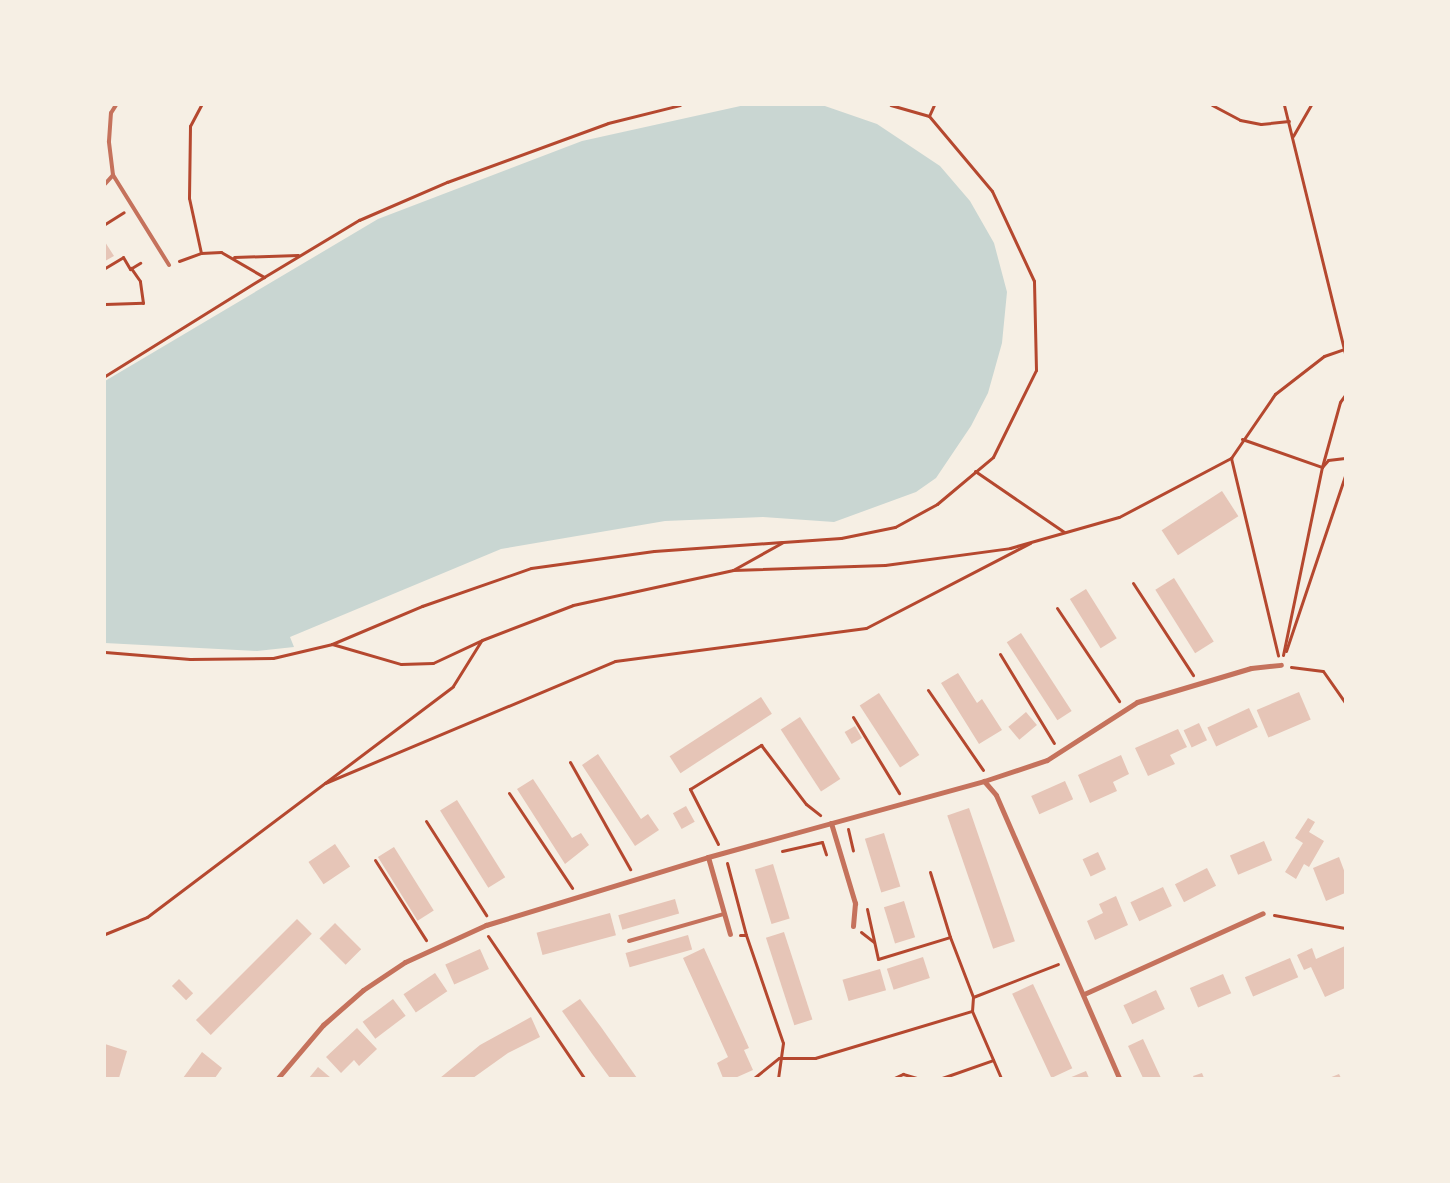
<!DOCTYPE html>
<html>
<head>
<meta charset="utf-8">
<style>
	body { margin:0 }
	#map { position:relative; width:1450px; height:1183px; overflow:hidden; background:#f6efe4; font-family:Jost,sans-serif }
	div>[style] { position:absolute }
	.water>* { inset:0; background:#c9d6d2 }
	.building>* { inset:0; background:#e6c5b7; transform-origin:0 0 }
	.path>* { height:3px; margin:-1.5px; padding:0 1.5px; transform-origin:1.5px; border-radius:1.5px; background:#b5482f }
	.service>* { height:4px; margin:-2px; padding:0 2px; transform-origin:2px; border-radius:2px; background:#c5725c }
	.minor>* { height:5px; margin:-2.5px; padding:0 2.5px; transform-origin:2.5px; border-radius:2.5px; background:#c5725c }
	span { translate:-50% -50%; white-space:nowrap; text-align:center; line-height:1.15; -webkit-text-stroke:4.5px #f6efe4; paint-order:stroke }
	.frame { position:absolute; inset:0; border:106px solid #f6efe4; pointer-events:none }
</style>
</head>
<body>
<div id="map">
	<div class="water">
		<i style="clip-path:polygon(745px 105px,822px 105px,877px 124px,940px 166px,970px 201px,994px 243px,1007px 292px,1002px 343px,988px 393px,971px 426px,936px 478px,916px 492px,834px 522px,763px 517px,665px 521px,501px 549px,290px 637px,294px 647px,257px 651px,105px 643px,105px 381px,378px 219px,582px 141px)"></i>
	</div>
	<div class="building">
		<i style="clip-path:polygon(105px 242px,114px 256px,105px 261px)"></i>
		<i style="left:1222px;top:491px;width:30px;height:72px;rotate:57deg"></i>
		<i style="left:1174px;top:578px;width:75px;height:22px;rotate:58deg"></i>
		<i style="left:1086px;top:589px;width:58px;height:19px;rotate:58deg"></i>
		<i style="left:1021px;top:633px;width:93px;height:17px;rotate:57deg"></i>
		<i style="clip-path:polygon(958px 673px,977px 703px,982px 699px,1002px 730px,979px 744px,941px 683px)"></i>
		<i style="left:1299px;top:692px;width:30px;height:46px;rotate:67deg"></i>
		<i style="left:879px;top:693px;width:74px;height:23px;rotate:57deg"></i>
		<i style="left:761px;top:697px;width:20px;height:109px;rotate:57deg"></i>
		<i style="left:1249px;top:708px;width:21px;height:46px;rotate:65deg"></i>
		<i style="left:1026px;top:712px;width:17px;height:23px;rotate:50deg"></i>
		<i style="left:800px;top:717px;width:74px;height:23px;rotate:57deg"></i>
		<i style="left:1199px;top:723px;width:19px;height:17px;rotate:65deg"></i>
		<i style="left:855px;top:726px;width:14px;height:12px;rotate:60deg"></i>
		<i style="clip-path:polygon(1178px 729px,1187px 747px,1170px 755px,1175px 764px,1148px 776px,1135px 748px)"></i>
		<i style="clip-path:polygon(598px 754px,641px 819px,648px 814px,659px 830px,635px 846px,582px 765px)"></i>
		<i style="clip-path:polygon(1121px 755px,1129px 774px,1113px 782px,1117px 791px,1090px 803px,1078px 775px)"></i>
		<i style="clip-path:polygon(533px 779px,572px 838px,581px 833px,589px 845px,565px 864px,517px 789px)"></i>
		<i style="left:1065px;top:781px;width:20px;height:37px;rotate:66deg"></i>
		<i style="left:457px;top:800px;width:91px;height:20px;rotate:58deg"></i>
		<i style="left:686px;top:806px;width:18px;height:15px;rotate:61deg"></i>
		<i style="left:969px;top:808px;width:141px;height:23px;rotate:71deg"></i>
		<i style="clip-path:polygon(1308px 818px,1315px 822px,1309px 832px,1324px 841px,1309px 867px,1304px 864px,1296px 879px,1285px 872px,1303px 843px,1295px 838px)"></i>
		<i style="left:884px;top:833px;width:56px;height:20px;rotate:73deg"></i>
		<i style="left:1264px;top:841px;width:21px;height:37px;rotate:67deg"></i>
		<i style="left:335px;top:844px;width:27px;height:32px;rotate:56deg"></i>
		<i style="left:394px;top:847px;width:75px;height:19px;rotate:58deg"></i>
		<i style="left:1098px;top:852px;width:19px;height:17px;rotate:65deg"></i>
		<i style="clip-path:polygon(1339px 857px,1345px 873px,1345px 893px,1326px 901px,1313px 868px)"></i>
		<i style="left:773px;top:864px;width:57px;height:19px;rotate:73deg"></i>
		<i style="left:1207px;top:868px;width:20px;height:36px;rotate:63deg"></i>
		<i style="left:1163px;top:887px;width:21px;height:36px;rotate:65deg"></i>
		<i style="clip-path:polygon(1116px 896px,1128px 925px,1095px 940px,1087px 921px,1103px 913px,1099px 904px)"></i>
		<i style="left:675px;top:899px;width:15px;height:59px;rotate:74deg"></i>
		<i style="left:904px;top:901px;width:38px;height:21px;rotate:73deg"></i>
		<i style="left:610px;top:913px;width:23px;height:76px;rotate:75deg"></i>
		<i style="left:297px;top:919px;width:21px;height:143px;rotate:45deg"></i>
		<i style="left:335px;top:923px;width:37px;height:22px;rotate:45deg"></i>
		<i style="left:784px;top:932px;width:92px;height:19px;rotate:72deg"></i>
		<i style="left:688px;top:935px;width:15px;height:65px;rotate:74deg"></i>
		<i style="clip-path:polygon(1345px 946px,1345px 988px,1325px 997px,1311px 967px,1304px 970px,1297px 955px,1312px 948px,1316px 959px)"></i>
		<i style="clip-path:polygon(704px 948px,749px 1048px,744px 1050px,753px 1070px,735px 1078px,723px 1078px,717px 1063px,728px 1057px,683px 958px)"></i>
		<i style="left:480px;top:949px;width:22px;height:38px;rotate:66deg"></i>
		<i style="left:923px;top:957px;width:22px;height:38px;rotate:72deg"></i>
		<i style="left:1290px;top:958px;width:21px;height:49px;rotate:67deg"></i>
		<i style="left:880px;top:969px;width:22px;height:39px;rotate:74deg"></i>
		<i style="left:435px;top:973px;width:22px;height:38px;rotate:56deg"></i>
		<i style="left:1223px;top:974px;width:21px;height:36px;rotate:67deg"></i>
		<i style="left:179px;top:979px;width:20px;height:10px;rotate:45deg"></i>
		<i style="left:1033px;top:984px;width:93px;height:23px;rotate:65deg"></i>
		<i style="left:1156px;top:990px;width:21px;height:36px;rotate:65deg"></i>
		<i style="left:393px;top:999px;width:21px;height:38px;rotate:53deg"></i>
		<i style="clip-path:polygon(580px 999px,601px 1027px,637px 1078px,610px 1078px,593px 1055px,562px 1011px)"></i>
		<i style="clip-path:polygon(531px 1017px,540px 1037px,508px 1053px,473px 1078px,440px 1078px,480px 1045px)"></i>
		<i style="clip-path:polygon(357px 1028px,377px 1049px,359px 1066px,354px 1060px,341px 1073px,326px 1057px)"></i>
		<i style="clip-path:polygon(1143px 1039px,1161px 1078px,1143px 1078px,1128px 1046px)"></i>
		<i style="clip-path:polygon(105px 1044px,127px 1051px,119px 1078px,105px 1078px)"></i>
		<i style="clip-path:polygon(202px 1052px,222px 1068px,215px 1078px,183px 1078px)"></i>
		<i style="clip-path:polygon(318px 1067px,331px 1078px,309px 1078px)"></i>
		<i style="clip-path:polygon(1086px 1071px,1089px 1078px,1069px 1078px)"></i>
		<i style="clip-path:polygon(1202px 1073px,1204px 1078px,1194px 1078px,1193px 1076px)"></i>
		<i style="clip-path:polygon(1339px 1074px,1341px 1078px,1329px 1078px)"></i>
	</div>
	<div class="path">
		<i style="left:1212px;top:105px;width:32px;rotate:28deg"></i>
		<i style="left:1240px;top:120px;width:21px;rotate:11deg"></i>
		<i style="left:1261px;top:124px;width:28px;rotate:-6deg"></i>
		<i style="left:1284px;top:105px;width:255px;rotate:76.2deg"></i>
		<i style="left:929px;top:116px;width:12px;rotate:-66deg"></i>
		<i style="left:1293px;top:136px;width:36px;rotate:-60deg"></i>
		<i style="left:105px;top:224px;width:22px;rotate:-32deg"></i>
		<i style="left:201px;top:253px;width:20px;rotate:-3deg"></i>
		<i style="left:221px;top:252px;width:50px;rotate:30.2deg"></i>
		<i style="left:264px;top:277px;width:111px;rotate:-31deg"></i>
		<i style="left:359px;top:220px;width:96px;rotate:-23.4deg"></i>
		<i style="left:447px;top:182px;width:171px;rotate:-20.1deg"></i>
		<i style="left:608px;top:123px;width:74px;rotate:-14deg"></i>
		<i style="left:234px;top:257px;width:64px;rotate:-1.8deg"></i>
		<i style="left:179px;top:261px;width:23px;rotate:-20deg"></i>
		<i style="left:201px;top:253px;width:56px;rotate:-102.3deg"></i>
		<i style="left:189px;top:198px;width:72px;rotate:-89.2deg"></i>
		<i style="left:190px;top:126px;width:24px;rotate:-62deg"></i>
		<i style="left:105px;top:268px;width:21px;rotate:-31deg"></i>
		<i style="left:123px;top:257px;width:14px;rotate:60deg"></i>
		<i style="left:130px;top:269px;width:12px;rotate:-31deg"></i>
		<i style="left:105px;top:304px;width:38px;rotate:-2deg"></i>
		<i style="left:143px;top:303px;width:22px;rotate:-98deg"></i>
		<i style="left:140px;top:281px;width:16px;rotate:-125deg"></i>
		<i style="left:105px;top:376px;width:187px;rotate:-31.9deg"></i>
		<i style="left:1242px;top:439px;width:85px;rotate:19.3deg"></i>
		<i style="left:1322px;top:467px;width:9px;rotate:-49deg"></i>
		<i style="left:1328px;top:460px;width:17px;rotate:-7deg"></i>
		<i style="left:1231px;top:458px;width:203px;rotate:76.6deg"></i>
		<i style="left:975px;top:471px;width:108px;rotate:34.4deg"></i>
		<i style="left:733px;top:570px;width:57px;rotate:-29.2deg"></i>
		<i style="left:783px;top:542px;width:58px;rotate:-3.9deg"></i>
		<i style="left:841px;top:538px;width:55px;rotate:-11.5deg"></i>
		<i style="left:895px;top:527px;width:48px;rotate:-28.7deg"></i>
		<i style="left:937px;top:504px;width:73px;rotate:-40deg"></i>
		<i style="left:993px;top:457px;width:97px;rotate:-63.7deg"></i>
		<i style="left:1036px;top:370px;width:89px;rotate:-91.3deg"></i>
		<i style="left:1034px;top:281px;width:99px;rotate:-115deg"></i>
		<i style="left:992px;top:191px;width:98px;rotate:-130deg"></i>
		<i style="left:929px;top:116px;width:40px;rotate:-164deg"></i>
		<i style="left:1133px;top:583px;width:110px;rotate:56.9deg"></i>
		<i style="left:1057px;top:608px;width:112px;rotate:56.3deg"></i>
		<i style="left:332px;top:644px;width:72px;rotate:16.2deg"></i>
		<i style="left:401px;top:664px;width:32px;rotate:-2deg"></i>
		<i style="left:433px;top:663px;width:54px;rotate:-25.1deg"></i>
		<i style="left:482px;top:640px;width:97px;rotate:-21deg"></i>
		<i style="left:573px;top:605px;width:164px;rotate:-12.3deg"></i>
		<i style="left:733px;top:570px;width:152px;rotate:-1.9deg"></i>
		<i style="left:885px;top:565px;width:126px;rotate:-7.7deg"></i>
		<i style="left:1010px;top:548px;width:113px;rotate:-15.9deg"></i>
		<i style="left:1119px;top:517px;width:127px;rotate:-27.8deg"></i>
		<i style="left:1231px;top:458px;width:78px;rotate:-55.5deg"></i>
		<i style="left:1275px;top:394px;width:62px;rotate:-37.8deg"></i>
		<i style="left:1324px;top:356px;width:21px;rotate:-19deg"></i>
		<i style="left:1286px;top:651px;width:185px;rotate:-71.4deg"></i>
		<i style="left:105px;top:652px;width:85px;rotate:4.7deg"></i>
		<i style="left:190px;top:659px;width:83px;rotate:-0.7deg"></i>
		<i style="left:273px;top:658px;width:61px;rotate:-13.3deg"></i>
		<i style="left:332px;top:644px;width:98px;rotate:-22.9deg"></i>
		<i style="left:422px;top:606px;width:115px;rotate:-19.2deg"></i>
		<i style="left:531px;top:568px;width:124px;rotate:-7.9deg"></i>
		<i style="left:654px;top:551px;width:128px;rotate:-4deg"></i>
		<i style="left:1000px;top:654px;width:104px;rotate:58.8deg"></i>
		<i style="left:1283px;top:655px;width:192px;rotate:-78.3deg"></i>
		<i style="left:1322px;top:467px;width:67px;rotate:-74.5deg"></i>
		<i style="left:1340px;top:402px;width:9px;rotate:-54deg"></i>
		<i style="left:1291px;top:667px;width:32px;rotate:7deg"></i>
		<i style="left:1323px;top:671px;width:38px;rotate:55deg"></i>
		<i style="left:928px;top:690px;width:97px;rotate:55.5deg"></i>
		<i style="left:853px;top:717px;width:89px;rotate:58.8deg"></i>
		<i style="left:570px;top:762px;width:123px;rotate:60.7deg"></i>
		<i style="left:325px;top:783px;width:315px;rotate:-22.8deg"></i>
		<i style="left:615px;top:661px;width:253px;rotate:-7.5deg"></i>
		<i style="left:866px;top:628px;width:185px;rotate:-27.4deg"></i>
		<i style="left:509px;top:793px;width:114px;rotate:56.4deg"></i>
		<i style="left:426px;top:821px;width:112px;rotate:57.4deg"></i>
		<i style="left:848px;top:829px;width:22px;rotate:77deg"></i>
		<i style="left:718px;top:844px;width:62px;rotate:-117deg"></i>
		<i style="left:690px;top:789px;width:84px;rotate:-31.8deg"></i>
		<i style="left:761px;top:745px;width:74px;rotate:52.7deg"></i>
		<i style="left:806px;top:804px;width:18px;rotate:38deg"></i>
		<i style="left:782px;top:851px;width:41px;rotate:-12.7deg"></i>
		<i style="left:822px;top:842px;width:13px;rotate:72deg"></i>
		<i style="left:375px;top:860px;width:95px;rotate:57.5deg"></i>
		<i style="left:727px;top:863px;width:74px;rotate:75.2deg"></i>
		<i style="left:930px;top:872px;width:68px;rotate:72.9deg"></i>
		<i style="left:867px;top:909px;width:51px;rotate:77.6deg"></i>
		<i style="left:878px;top:959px;width:75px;rotate:-17deg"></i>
		<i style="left:950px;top:937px;width:64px;rotate:69deg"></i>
		<i style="left:973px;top:997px;width:14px;rotate:94deg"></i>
		<i style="left:972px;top:1011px;width:73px;rotate:66.6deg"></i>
		<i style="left:1274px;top:915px;width:72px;rotate:10.4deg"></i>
		<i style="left:861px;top:932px;width:16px;rotate:38deg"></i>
		<i style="left:105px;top:934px;width:45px;rotate:-22deg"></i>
		<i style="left:147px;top:917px;width:383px;rotate:-37deg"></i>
		<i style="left:453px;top:686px;width:53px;rotate:-58.1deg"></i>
		<i style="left:740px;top:935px;width:6px"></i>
		<i style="left:746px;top:935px;width:114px;rotate:71.1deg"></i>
		<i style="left:783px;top:1043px;width:35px;rotate:98deg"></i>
		<i style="left:488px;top:936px;width:171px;rotate:55.9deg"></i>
		<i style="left:973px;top:997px;width:91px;rotate:-21.2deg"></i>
		<i style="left:754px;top:1078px;width:32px;rotate:-39deg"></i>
		<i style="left:779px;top:1058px;width:36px"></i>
		<i style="left:815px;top:1058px;width:164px;rotate:-16.7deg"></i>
		<i style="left:894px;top:1078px;width:10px;rotate:-24deg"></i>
		<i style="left:903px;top:1074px;width:15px;rotate:16deg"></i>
		<i style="left:942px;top:1078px;width:54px;rotate:-19.4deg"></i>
	</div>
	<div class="service">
		<i style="left:113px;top:175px;width:106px;rotate:58.1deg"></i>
		<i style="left:105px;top:184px;width:12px;rotate:-48deg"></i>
		<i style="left:113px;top:175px;width:34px;rotate:-97deg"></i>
		<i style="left:109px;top:141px;width:28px;rotate:-86deg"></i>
		<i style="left:111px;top:113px;width:9px;rotate:-58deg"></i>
		<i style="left:629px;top:941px;width:99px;rotate:-15.9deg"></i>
	</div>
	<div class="minor">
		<i style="left:984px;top:781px;width:18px;rotate:49deg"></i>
		<i style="left:996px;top:795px;width:309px;rotate:66.5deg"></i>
		<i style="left:831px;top:823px;width:84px;rotate:73.3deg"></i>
		<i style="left:855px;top:903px;width:23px;rotate:95deg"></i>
		<i style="left:708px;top:857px;width:80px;rotate:74.1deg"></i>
		<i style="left:1084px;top:994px;width:196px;rotate:-24.3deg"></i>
		<i style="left:278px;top:1078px;width:70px;rotate:-49.7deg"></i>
		<i style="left:323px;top:1025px;width:53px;rotate:-41.2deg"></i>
		<i style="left:363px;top:990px;width:50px;rotate:-33.7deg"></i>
		<i style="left:405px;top:962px;width:89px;rotate:-24.6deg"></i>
		<i style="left:486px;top:925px;width:232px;rotate:-17deg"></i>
		<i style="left:708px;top:857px;width:286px;rotate:-15.4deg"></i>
		<i style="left:984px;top:781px;width:66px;rotate:-18.4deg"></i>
		<i style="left:1047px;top:760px;width:107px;rotate:-32.8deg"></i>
		<i style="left:1137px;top:702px;width:119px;rotate:-16.6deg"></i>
		<i style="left:1251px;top:668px;width:30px;rotate:-6deg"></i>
	</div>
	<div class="frame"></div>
</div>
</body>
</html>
